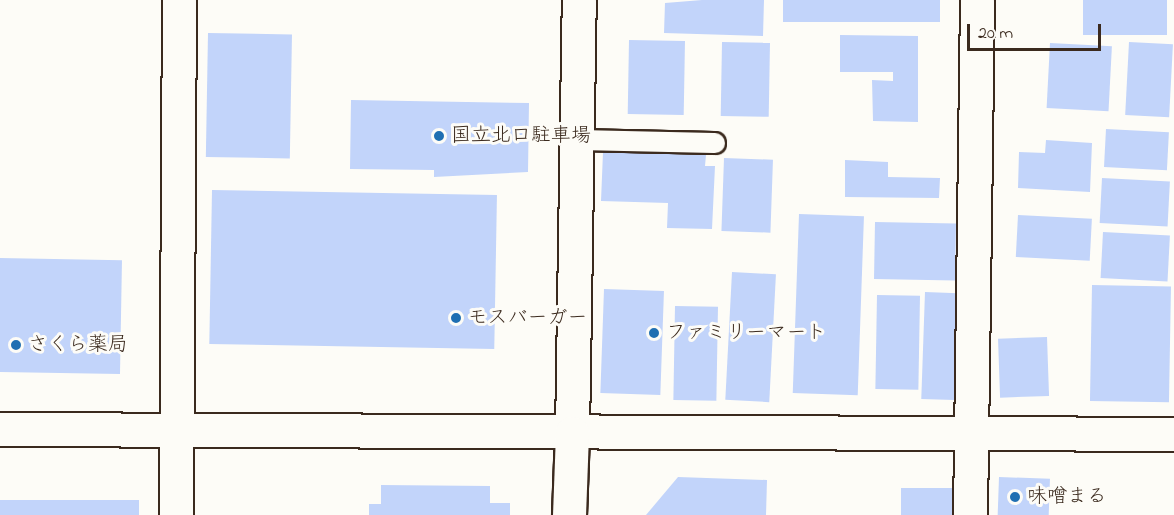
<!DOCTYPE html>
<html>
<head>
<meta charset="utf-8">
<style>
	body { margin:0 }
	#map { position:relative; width:1174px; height:515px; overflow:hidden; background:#fdfcf7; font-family:"Indie Flower","Klee One",sans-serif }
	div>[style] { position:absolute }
	.building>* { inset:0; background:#c2d4fa; transform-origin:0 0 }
	.roads { filter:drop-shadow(2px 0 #3b2a1e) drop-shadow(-2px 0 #3b2a1e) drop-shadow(0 2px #3b2a1e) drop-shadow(0 -2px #3b2a1e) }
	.lane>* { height:20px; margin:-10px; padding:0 10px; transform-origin:10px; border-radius:10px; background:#fdfcf7 }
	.street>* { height:33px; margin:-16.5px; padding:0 16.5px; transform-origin:16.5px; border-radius:16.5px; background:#fdfcf7 }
	.secondary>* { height:33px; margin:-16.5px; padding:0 16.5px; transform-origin:16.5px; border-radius:16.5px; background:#fdfcf7 }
	.dots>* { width:16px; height:16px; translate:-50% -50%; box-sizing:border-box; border:3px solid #fdfcf7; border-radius:50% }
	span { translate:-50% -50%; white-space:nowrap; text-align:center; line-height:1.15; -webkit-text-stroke:6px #fdfcf7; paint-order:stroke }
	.poi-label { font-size:20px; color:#3b2a1e }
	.left { translate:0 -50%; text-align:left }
	.scale { position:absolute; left:967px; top:24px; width:134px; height:27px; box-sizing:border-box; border:3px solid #3b2a1e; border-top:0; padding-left:8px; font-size:18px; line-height:21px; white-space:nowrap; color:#3b2a1e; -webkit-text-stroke:4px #fdfcf7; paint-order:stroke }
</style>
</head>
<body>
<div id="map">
	<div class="building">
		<i style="clip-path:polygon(702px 0,764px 0,763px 36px,664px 33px,665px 3px)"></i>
		<i style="left:783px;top:0;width:157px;height:22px"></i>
		<i style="left:1083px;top:0;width:84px;height:35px"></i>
		<i style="left:208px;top:33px;width:84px;height:124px;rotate:1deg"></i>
		<i style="clip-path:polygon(840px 35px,918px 36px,918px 122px,873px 121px,872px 80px,893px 81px,893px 72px,840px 72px)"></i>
		<i style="left:629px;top:40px;width:56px;height:74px;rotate:1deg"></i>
		<i style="left:722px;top:42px;width:48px;height:74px;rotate:1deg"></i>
		<i style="left:1129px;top:42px;width:44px;height:73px;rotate:3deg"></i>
		<i style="left:1050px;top:43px;width:62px;height:65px;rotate:3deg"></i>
		<i style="clip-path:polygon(351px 100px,529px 103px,528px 172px,434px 177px,434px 170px,350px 169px)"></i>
		<i style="left:1106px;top:129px;width:63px;height:38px;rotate:3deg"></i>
		<i style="clip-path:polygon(1046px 140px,1092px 143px,1090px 192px,1018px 188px,1019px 152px,1045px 153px)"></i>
		<i style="clip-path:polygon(603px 152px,706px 155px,705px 166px,715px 166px,712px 229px,667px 228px,668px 203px,601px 201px)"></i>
		<i style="left:724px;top:158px;width:49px;height:73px;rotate:2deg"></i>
		<i style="clip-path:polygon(845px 160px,888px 162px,888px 177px,940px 178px,939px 198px,845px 197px)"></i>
		<i style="left:1102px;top:178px;width:68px;height:45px;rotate:3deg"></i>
		<i style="left:212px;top:190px;width:285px;height:154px;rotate:1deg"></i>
		<i style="left:799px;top:214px;width:65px;height:179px;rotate:2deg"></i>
		<i style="left:1018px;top:215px;width:74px;height:42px;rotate:3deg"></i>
		<i style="left:875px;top:222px;width:81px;height:57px;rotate:1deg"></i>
		<i style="left:1103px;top:232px;width:67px;height:46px;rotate:3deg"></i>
		<i style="left:0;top:258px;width:122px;height:114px;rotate:1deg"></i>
		<i style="left:732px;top:272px;width:44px;height:128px;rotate:3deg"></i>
		<i style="left:1092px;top:285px;width:79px;height:116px;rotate:1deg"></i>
		<i style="left:604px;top:289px;width:60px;height:104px;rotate:2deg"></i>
		<i style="left:925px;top:292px;width:33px;height:107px;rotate:2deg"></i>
		<i style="left:877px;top:295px;width:43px;height:94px;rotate:1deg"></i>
		<i style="left:675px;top:306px;width:43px;height:94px;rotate:1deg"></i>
		<i style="left:1047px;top:337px;width:59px;height:49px;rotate:88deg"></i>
		<i style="clip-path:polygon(678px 477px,767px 480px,766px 515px,646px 515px)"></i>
		<i style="left:999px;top:477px;width:51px;height:38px;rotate:2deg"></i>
		<i style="clip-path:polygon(381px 485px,490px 486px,490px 503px,510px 503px,510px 515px,369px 515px,369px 504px,381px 504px)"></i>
		<i style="left:901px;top:488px;width:51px;height:27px"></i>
		<i style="left:0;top:500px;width:139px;height:15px"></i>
	</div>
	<div class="roads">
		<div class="lane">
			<i style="left:578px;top:140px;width:137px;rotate:1.3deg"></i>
		</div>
		<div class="street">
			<i style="left:572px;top:433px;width:433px;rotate:-89.1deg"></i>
			<i style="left:176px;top:515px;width:515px;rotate:-89.67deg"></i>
			<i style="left:970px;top:515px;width:515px;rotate:-89.22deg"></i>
		</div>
		<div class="secondary">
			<i style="left:0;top:429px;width:1174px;rotate:0.24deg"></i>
			<i style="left:569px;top:515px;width:82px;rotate:-87.9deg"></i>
		</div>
	</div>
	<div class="dots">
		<i style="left:439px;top:136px;background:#1f6fb2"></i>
		<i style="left:456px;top:318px;background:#1f6fb2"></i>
		<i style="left:654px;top:333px;background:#1f6fb2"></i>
		<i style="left:16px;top:345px;background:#1f6fb2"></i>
		<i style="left:1015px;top:497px;background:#1f6fb2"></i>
	</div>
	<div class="poi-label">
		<span class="left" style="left:451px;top:136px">国立北口駐車場</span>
		<span class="left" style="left:468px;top:318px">モスバーガー</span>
		<span class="left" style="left:666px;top:333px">ファミリーマート</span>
		<span class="left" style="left:28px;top:345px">さくら薬局</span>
		<span class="left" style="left:1027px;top:497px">味噌まる</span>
	</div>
	<div class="scale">20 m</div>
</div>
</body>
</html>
